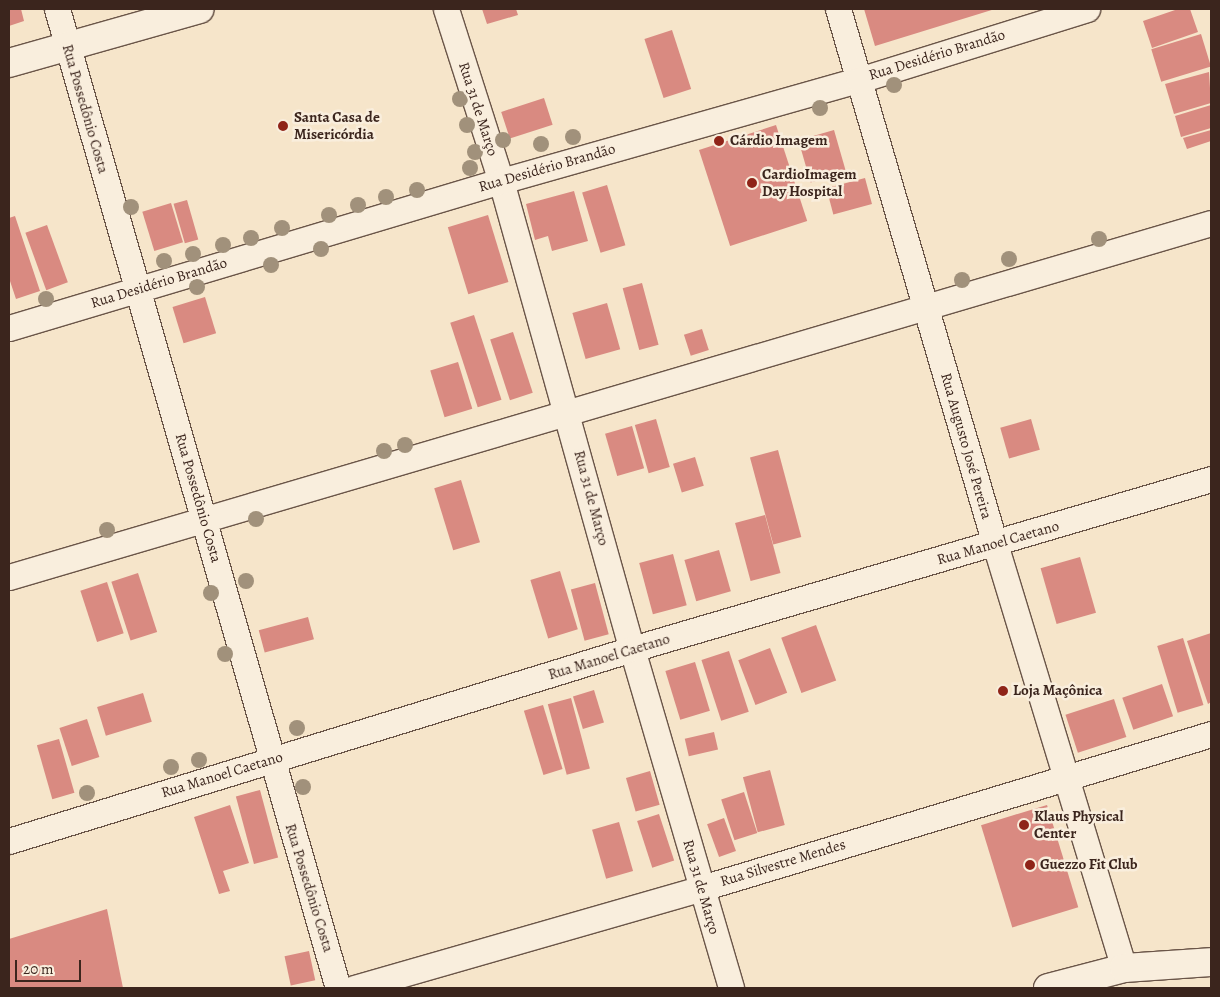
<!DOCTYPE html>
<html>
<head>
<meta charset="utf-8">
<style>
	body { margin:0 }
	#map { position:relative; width:1220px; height:997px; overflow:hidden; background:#f6e5ca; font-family:Alegreya,serif }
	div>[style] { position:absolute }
	.building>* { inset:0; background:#d98a81; transform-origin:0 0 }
	.roads { filter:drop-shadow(1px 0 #6a5548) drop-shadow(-1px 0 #6a5548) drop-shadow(0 1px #6a5548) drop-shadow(0 -1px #6a5548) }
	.street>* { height:25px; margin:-12.5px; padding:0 12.5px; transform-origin:12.5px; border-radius:12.5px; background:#f9eedd }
	.secondary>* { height:28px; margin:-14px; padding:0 14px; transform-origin:14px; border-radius:14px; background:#f9eedd }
	.trees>* { width:16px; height:16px; margin:-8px; border-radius:50%; background:#a1917b }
	.dots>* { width:14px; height:14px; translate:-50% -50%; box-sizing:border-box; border:2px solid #f9eedd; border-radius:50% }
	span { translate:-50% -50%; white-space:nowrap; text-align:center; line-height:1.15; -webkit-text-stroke:5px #f9eedd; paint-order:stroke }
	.street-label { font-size:15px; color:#3b251d }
	.poi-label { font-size:15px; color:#3b251d; font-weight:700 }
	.left { translate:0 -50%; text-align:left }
	.frame { position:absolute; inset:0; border:10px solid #3b251d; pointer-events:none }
	.scale { position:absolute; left:15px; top:960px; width:66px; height:22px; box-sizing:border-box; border:2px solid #3b251d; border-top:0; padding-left:6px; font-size:15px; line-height:18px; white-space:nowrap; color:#3b251d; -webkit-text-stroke:4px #f9eedd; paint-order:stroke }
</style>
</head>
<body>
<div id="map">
	<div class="building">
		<i style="clip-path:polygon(9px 9px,21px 9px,24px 21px,9px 26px)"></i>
		<i style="clip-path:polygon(482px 9px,516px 9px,518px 15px,487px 24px)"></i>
		<i style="clip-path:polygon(864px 9px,995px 9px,875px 46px)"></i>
		<i style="clip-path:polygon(1178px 9px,1190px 9px,1198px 32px,1152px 48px,1143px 21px)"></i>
		<i style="left:672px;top:30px;width:62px;height:29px;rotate:72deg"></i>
		<i style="left:1201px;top:34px;width:34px;height:52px;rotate:73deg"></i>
		<i style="clip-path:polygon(1209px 72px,1211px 103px,1174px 114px,1165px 84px)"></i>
		<i style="left:544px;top:98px;width:28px;height:45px;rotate:72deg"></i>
		<i style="clip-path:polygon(1211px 105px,1211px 128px,1181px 137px,1175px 116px)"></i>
		<i style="left:776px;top:125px;width:101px;height:81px;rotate:72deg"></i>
		<i style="left:834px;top:130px;width:44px;height:37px;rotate:74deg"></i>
		<i style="clip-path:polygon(1211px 130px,1211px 141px,1187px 149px,1183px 138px)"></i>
		<i style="left:865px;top:178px;width:27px;height:40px;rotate:75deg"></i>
		<i style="left:607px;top:185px;width:63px;height:26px;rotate:73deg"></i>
		<i style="clip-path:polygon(574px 191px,588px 241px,552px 251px,548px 236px,535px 240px,526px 204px)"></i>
		<i style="left:187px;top:200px;width:41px;height:14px;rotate:74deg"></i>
		<i style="left:171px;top:203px;width:41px;height:30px;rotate:73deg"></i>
		<i style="left:488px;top:215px;width:70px;height:42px;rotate:73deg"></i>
		<i style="clip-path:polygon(15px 216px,40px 291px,16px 299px,9px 278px,9px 218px)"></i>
		<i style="left:47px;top:225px;width:61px;height:23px;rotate:70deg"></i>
		<i style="left:642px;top:283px;width:64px;height:20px;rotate:75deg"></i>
		<i style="left:205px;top:297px;width:38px;height:34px;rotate:73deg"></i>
		<i style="left:607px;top:303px;width:48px;height:36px;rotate:74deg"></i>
		<i style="left:474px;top:315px;width:89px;height:25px;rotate:72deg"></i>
		<i style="left:702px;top:329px;width:22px;height:19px;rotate:72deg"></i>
		<i style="left:513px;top:332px;width:64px;height:24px;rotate:72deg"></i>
		<i style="left:458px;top:362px;width:49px;height:29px;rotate:73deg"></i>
		<i style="left:656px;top:419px;width:50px;height:22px;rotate:74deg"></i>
		<i style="left:1031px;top:419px;width:32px;height:32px;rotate:74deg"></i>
		<i style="left:632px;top:426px;width:44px;height:28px;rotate:74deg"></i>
		<i style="left:778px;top:450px;width:90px;height:29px;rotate:75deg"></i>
		<i style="left:695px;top:457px;width:30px;height:23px;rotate:73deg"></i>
		<i style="left:461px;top:480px;width:65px;height:28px;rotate:73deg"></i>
		<i style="left:765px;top:515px;width:60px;height:31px;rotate:75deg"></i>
		<i style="left:719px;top:550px;width:43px;height:36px;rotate:74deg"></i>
		<i style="left:673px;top:554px;width:53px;height:35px;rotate:75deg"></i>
		<i style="left:1080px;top:557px;width:58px;height:41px;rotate:74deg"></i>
		<i style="left:560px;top:571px;width:61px;height:31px;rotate:73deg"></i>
		<i style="left:138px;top:573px;width:62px;height:28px;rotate:72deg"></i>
		<i style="left:107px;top:582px;width:54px;height:28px;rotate:72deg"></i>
		<i style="left:595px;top:583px;width:53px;height:25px;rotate:75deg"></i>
		<i style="left:308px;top:617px;width:23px;height:51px;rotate:75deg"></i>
		<i style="left:816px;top:625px;width:59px;height:37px;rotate:70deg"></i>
		<i style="clip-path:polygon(1211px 633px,1211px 702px,1208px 704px,1187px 641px)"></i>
		<i style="left:1183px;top:638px;width:70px;height:27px;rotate:73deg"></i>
		<i style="left:770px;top:648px;width:48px;height:34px;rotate:69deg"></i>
		<i style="left:729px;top:651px;width:64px;height:29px;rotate:72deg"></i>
		<i style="left:695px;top:662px;width:51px;height:31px;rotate:73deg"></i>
		<i style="left:1162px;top:684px;width:34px;height:42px;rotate:71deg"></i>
		<i style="left:594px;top:690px;width:34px;height:22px;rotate:73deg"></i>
		<i style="left:143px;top:693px;width:30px;height:48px;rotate:73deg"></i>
		<i style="left:571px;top:698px;width:73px;height:24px;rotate:75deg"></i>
		<i style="left:1114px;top:699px;width:40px;height:51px;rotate:72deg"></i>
		<i style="left:543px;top:705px;width:67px;height:20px;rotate:73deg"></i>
		<i style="left:87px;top:719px;width:40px;height:29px;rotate:72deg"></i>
		<i style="left:714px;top:732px;width:18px;height:30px;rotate:77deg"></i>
		<i style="left:59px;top:739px;width:56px;height:23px;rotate:74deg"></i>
		<i style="left:770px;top:770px;width:57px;height:28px;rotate:75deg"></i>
		<i style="left:650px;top:771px;width:35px;height:25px;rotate:74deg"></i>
		<i style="left:260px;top:790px;width:70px;height:25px;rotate:75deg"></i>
		<i style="left:744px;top:792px;width:43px;height:24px;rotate:72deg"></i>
		<i style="clip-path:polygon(230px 805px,249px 863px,223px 871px,230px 891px,219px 894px,194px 817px)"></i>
		<i style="left:1047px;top:805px;width:107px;height:69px;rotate:73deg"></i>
		<i style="left:659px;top:814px;width:49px;height:23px;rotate:72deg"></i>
		<i style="left:724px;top:818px;width:35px;height:18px;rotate:70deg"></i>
		<i style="left:619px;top:822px;width:51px;height:28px;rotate:74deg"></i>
		<i style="clip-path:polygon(107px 909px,123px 988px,9px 988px,9px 939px)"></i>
		<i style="left:309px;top:951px;width:30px;height:25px;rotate:78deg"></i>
	</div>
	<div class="roads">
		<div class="street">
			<i style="left:57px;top:9px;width:1019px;rotate:73.99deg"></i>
			<i style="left:446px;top:9px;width:181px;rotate:72.3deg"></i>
			<i style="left:501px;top:181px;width:486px;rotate:74.4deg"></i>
			<i style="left:632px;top:649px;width:353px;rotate:73.7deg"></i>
			<i style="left:838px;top:9px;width:558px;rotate:73.65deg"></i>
			<i style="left:995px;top:544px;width:443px;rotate:73.1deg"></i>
			<i style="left:9px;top:328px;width:513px;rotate:-16.64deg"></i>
			<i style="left:501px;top:181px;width:372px;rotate:-15.8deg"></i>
			<i style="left:859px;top:80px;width:239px;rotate:-17.3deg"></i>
			<i style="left:9px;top:577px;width:1253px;rotate:-16.41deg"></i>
			<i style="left:9px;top:841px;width:652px;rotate:-17.13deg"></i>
			<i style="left:632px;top:649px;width:603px;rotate:-16.36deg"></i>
			<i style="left:354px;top:988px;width:362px;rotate:-16deg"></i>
			<i style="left:702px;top:888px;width:532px;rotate:-16.83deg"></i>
		</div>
		<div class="secondary">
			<i style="left:9px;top:63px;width:198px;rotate:-15.8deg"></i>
			<i style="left:1048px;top:988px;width:79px;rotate:-14.7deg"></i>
			<i style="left:1124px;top:968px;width:87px;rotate:-3.9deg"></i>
		</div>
	</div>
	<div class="trees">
		<i style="left:894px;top:85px"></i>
		<i style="left:460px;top:99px"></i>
		<i style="left:820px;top:108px"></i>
		<i style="left:467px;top:125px"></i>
		<i style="left:573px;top:137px"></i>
		<i style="left:503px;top:140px"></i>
		<i style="left:541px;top:144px"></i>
		<i style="left:475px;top:152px"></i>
		<i style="left:470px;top:168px"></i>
		<i style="left:417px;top:190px"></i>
		<i style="left:386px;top:197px"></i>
		<i style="left:358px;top:205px"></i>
		<i style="left:131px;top:207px"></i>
		<i style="left:329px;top:215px"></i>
		<i style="left:282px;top:228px"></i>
		<i style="left:251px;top:238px"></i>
		<i style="left:1099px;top:239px"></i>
		<i style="left:223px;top:245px"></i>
		<i style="left:321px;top:249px"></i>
		<i style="left:193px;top:254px"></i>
		<i style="left:1009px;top:259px"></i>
		<i style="left:164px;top:261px"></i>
		<i style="left:271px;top:265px"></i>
		<i style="left:962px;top:280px"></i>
		<i style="left:197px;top:287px"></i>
		<i style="left:46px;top:299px"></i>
		<i style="left:405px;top:445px"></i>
		<i style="left:384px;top:451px"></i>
		<i style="left:256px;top:519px"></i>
		<i style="left:107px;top:530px"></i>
		<i style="left:246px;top:581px"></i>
		<i style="left:211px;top:593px"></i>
		<i style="left:225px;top:654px"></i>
		<i style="left:297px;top:728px"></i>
		<i style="left:199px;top:760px"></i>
		<i style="left:171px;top:767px"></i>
		<i style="left:303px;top:787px"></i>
		<i style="left:87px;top:793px"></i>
	</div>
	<div class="dots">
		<i style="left:283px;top:126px;background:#8f2418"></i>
		<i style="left:719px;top:141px;background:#8f2418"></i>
		<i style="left:752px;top:183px;background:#8f2418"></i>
		<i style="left:1003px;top:691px;background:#8f2418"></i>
		<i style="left:1024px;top:825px;background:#8f2418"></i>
		<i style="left:1030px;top:865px;background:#8f2418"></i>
	</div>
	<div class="street-label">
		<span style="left:937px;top:55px;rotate:-17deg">Rua Desidério Brandão</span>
		<span style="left:85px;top:109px;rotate:74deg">Rua Possedônio Costa</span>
		<span style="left:478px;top:109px;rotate:72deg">Rua 31 de Março</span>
		<span style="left:547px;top:168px;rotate:-16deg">Rua Desidério Brandão</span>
		<span style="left:159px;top:283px;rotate:-17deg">Rua Desidério Brandão</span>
		<span style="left:966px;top:446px;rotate:74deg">Rua Augusto José Pereira</span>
		<span style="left:198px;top:498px;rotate:74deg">Rua Possedônio Costa</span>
		<span style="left:591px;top:498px;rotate:75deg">Rua 31 de Março</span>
		<span style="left:998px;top:543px;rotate:-16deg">Rua Manoel Caetano</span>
		<span style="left:609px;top:657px;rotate:-17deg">Rua Manoel Caetano</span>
		<span style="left:222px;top:775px;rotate:-17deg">Rua Manoel Caetano</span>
		<span style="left:783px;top:863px;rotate:-17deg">Rua Silvestre Mendes</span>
		<span style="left:701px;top:887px;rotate:74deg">Rua 31 de Março</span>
		<span style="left:309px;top:888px;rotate:73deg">Rua Possedônio Costa</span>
	</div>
	<div class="poi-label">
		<span class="left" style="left:294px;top:126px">Santa Casa de<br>Misericórdia</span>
		<span class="left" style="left:730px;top:141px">Cárdio Imagem</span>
		<span class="left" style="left:762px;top:183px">CardioImagem<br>Day Hospital</span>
		<span class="left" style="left:1013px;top:691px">Loja Maçônica</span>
		<span class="left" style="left:1034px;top:825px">Klaus Physical<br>Center</span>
		<span class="left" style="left:1040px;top:865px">Guezzo Fit Club</span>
	</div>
	<div class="frame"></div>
	<div class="scale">20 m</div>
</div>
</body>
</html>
